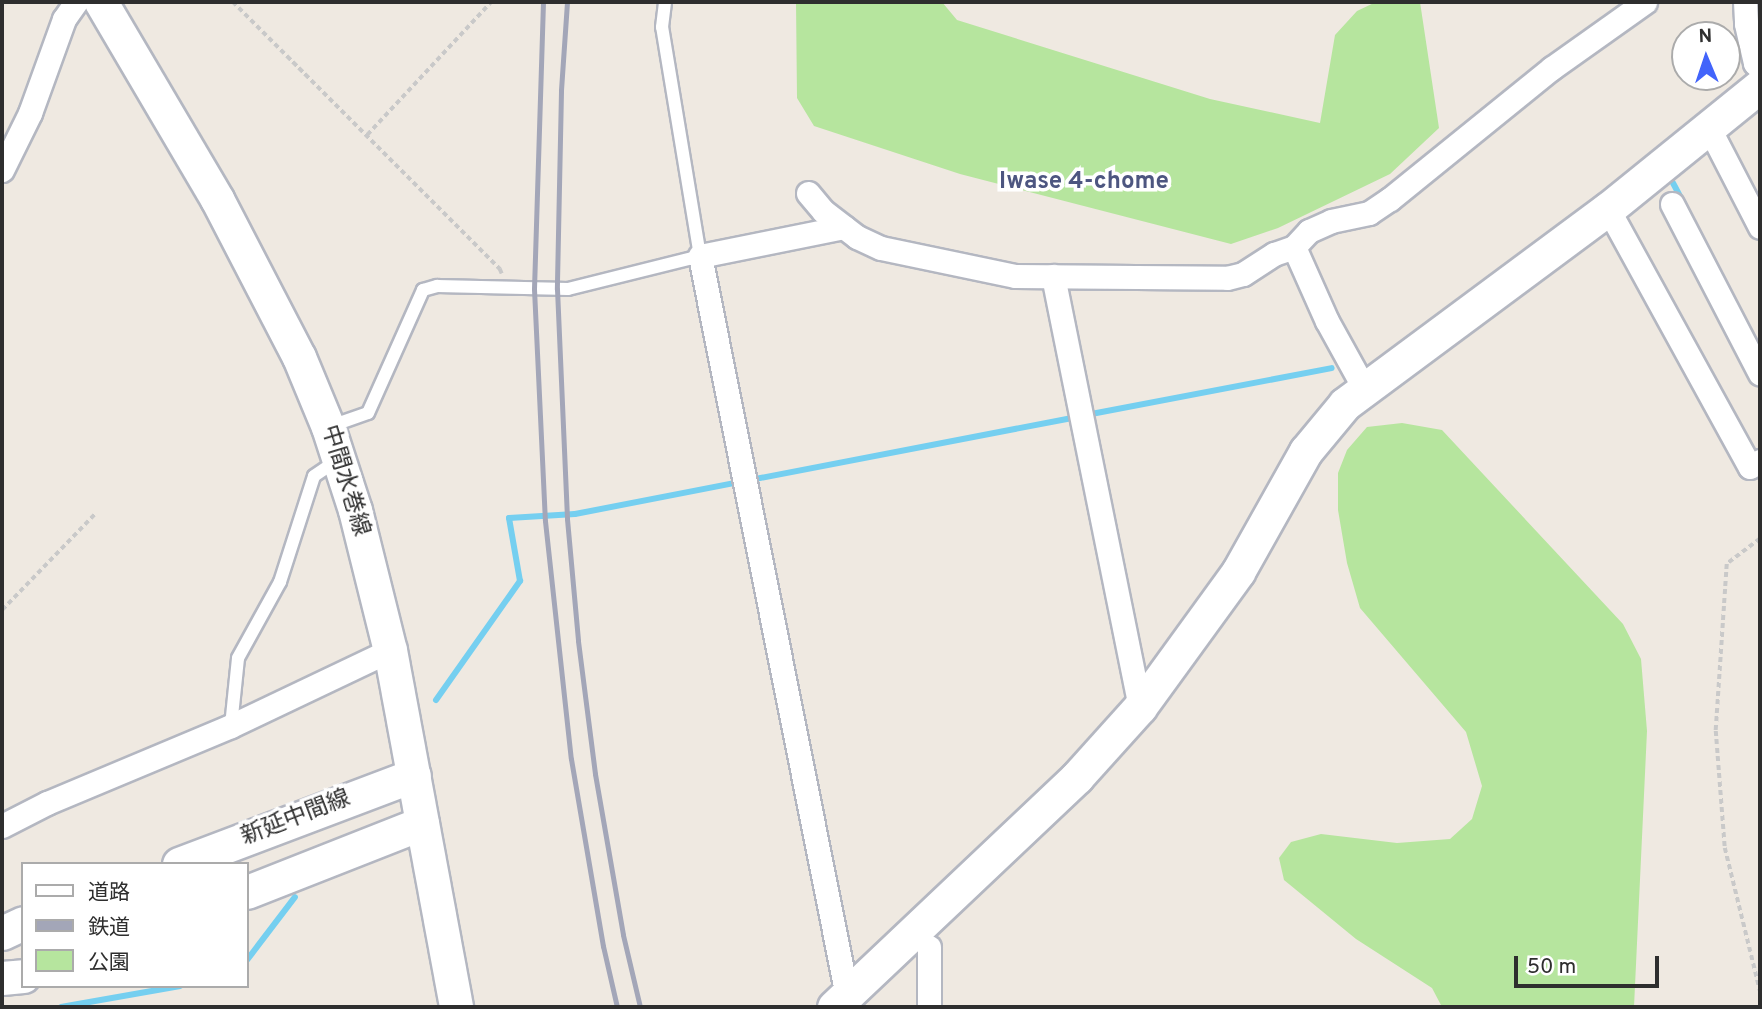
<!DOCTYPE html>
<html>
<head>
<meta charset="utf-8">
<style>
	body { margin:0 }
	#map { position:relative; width:1762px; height:1009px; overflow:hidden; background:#efe9e1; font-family:Overpass,"Noto Sans JP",sans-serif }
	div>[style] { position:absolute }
	.green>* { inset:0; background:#b6e59e }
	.stream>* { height:6px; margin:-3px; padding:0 3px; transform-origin:3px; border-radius:3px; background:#75cff0 }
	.path>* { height:3.5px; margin-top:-1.75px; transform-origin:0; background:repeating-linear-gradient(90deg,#c9c9c9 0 5px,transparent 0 8.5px) }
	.roads { filter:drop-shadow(2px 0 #b4b7c1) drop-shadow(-2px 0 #b4b7c1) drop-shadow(0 2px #b4b7c1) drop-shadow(0 -2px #b4b7c1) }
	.lane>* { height:12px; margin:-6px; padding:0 6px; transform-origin:6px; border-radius:6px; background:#fff }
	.street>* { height:23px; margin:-11.5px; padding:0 11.5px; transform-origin:11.5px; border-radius:11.5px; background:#fff }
	.secondary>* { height:33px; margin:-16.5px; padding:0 16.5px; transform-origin:16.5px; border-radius:16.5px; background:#fff }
	.rail>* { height:5px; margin:-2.5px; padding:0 2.5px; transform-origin:2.5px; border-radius:2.5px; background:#a3a6b8 }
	span { translate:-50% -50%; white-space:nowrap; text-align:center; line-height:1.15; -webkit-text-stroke:7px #fff; paint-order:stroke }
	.street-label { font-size:23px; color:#2e2e2e }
	.neighbourhood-label { font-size:24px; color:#4d5680; font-weight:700 }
	.frame { position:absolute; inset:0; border:4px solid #2e2e2e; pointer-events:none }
	.legend { position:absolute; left:21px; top:862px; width:228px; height:126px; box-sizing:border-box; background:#fff; border:2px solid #ababab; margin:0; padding:9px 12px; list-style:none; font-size:21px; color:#2e2e2e }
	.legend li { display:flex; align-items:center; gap:14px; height:35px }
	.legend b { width:35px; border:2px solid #ababab }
	.north { position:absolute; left:1671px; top:21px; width:70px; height:70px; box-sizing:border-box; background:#fff; border:2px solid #ababab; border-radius:50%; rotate:358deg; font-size:19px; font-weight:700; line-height:28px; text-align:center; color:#2e2e2e }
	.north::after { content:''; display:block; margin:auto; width:24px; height:32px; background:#4264fb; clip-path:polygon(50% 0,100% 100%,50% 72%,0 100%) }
	.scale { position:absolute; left:1514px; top:956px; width:145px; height:32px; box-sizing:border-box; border:4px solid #2e2e2e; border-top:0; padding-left:9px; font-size:21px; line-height:24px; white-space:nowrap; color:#2e2e2e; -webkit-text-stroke:5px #fff; paint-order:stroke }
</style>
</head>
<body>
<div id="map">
	<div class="green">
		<i style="clip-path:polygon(796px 2px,942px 2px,957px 20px,1210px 99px,1320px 123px,1335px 35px,1357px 11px,1376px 2px,1420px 2px,1439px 128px,1390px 174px,1278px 228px,1231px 244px,960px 174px,814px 126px,797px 98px)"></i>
		<i style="clip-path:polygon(1402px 423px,1442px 430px,1623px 624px,1641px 659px,1647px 731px,1634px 1007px,1442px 1007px,1432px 988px,1356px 939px,1284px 880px,1279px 858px,1291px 842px,1321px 834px,1397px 843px,1450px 839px,1472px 819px,1482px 786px,1466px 732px,1360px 608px,1347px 563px,1338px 510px,1338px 473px,1347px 450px,1367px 427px)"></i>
	</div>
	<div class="stream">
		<i style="left:1673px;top:183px;width:24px;rotate:62deg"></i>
		<i style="left:1086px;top:415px;width:250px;rotate:-10.8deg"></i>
		<i style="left:750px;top:480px;width:332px;rotate:-10.9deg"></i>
		<i style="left:436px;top:700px;width:146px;rotate:-54.8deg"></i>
		<i style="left:520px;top:581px;width:64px;rotate:-99.9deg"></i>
		<i style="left:509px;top:518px;width:66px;rotate:-3.5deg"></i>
		<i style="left:575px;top:514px;width:167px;rotate:-11deg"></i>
		<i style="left:247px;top:960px;width:79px;rotate:-52.7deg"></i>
		<i style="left:61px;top:1007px;width:121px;rotate:-10deg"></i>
	</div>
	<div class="path">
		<i style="left:233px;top:2px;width:378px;rotate:45deg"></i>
		<i style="left:500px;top:269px;width:5px;rotate:68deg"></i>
		<i style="left:367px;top:135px;width:182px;rotate:-47deg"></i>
		<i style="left:1760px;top:539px;width:41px;rotate:142.9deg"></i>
		<i style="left:1727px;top:564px;width:167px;rotate:93.8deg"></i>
		<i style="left:1716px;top:731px;width:117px;rotate:85.6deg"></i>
		<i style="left:1725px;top:848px;width:147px;rotate:76.2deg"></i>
		<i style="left:2px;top:610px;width:135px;rotate:-45.9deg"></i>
	</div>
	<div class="roads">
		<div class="lane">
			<i style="left:328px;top:427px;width:42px;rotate:-19.3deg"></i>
			<i style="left:368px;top:413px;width:135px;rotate:-65.9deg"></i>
			<i style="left:423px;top:290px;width:15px;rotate:-16deg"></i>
			<i style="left:437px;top:286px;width:131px;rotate:1.3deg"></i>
			<i style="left:568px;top:289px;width:136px;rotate:-14deg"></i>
			<i style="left:700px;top:256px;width:232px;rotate:-99.4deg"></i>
			<i style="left:662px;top:27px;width:25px;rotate:-83deg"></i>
			<i style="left:231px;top:726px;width:68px;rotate:-84.1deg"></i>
			<i style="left:238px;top:658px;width:87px;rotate:-61.1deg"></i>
			<i style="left:280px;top:582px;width:111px;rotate:-72.2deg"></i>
			<i style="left:314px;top:476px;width:29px;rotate:-34deg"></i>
		</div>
		<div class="street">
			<i style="left:1745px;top:2px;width:22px;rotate:87deg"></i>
			<i style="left:1746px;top:24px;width:40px;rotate:77deg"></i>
			<i style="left:1755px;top:63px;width:7px;rotate:45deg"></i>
			<i style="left:1710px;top:130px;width:109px;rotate:62.7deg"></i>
			<i style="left:2px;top:170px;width:64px;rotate:-63.8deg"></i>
			<i style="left:30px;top:113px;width:100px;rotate:-70.1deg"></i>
			<i style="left:64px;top:19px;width:21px;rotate:-55deg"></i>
			<i style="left:808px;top:193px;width:23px;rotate:50deg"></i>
			<i style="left:823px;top:211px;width:43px;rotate:37.4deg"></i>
			<i style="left:857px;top:237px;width:26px;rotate:25deg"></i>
			<i style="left:881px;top:248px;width:137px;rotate:11.8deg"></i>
			<i style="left:1015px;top:276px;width:212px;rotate:0.5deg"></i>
			<i style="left:1227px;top:278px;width:16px;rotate:-14deg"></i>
			<i style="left:1243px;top:274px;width:37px;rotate:-33deg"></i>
			<i style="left:1274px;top:254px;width:21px;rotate:-19deg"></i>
			<i style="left:1294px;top:247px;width:22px;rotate:-47deg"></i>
			<i style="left:1309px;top:231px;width:24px;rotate:-24deg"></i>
			<i style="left:1331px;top:221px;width:39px;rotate:-12deg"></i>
			<i style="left:1369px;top:213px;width:25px;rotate:-34deg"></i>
			<i style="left:1390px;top:199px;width:208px;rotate:-39deg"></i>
			<i style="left:1552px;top:68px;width:114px;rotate:-35.4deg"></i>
			<i style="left:1672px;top:204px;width:191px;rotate:62.6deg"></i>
			<i style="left:1608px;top:209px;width:294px;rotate:61.2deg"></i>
			<i style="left:1750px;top:467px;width:12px;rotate:-31deg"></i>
			<i style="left:844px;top:227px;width:147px;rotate:168.6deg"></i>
			<i style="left:700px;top:256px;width:754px;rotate:78.76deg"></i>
			<i style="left:1294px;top:247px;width:81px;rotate:66deg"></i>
			<i style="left:1327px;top:321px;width:77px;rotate:61.1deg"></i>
			<i style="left:1053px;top:276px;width:440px;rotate:78.6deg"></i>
			<i style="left:2px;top:826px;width:51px;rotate:-27.1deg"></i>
			<i style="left:47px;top:803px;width:199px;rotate:-22.7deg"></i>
			<i style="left:231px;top:726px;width:176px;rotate:-25.5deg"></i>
			<i style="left:929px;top:1007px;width:60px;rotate:-90deg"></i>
		</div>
		<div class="secondary">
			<i style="left:101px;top:2px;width:229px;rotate:59.5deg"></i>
			<i style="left:217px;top:199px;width:178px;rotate:62.6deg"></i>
			<i style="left:299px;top:357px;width:76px;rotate:67.5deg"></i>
			<i style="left:328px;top:427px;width:87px;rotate:72deg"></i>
			<i style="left:355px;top:510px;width:144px;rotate:76deg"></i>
			<i style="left:390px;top:650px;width:363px;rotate:79.5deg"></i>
			<i style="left:179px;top:864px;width:251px;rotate:-20.7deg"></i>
			<i style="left:247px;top:892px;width:188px;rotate:-21.5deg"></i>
			<i style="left:2px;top:933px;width:23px;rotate:-25deg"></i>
			<i style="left:2px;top:978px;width:21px;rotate:-5deg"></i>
			<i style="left:834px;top:1007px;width:335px;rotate:-43.4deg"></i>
			<i style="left:1077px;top:777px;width:94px;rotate:-48deg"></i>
			<i style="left:1140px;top:707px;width:167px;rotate:-54deg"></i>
			<i style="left:1238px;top:572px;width:139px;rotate:-60.7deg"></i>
			<i style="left:1306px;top:451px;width:61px;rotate:-50.3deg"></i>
			<i style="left:1345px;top:404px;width:327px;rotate:-36.6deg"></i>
			<i style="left:1608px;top:209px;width:196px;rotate:-39deg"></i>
		</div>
	</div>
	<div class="rail">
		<i style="left:543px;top:2px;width:287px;rotate:91.8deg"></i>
		<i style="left:534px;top:289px;width:232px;rotate:87.3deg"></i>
		<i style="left:545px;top:521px;width:239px;rotate:83.8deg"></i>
		<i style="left:571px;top:759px;width:190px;rotate:80.3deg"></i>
		<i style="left:603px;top:946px;width:63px;rotate:77.1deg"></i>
		<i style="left:567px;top:2px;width:89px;rotate:93.9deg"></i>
		<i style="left:561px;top:91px;width:198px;rotate:91.2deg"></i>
		<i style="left:557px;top:289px;width:230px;rotate:87.5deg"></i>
		<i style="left:567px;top:519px;width:122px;rotate:84.8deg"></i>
		<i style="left:578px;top:641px;width:134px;rotate:82.7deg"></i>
		<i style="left:595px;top:774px;width:163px;rotate:80.1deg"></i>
		<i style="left:623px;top:935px;width:74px;rotate:76.7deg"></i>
	</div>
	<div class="street-label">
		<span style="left:344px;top:481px;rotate:73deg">中間水巻線</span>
		<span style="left:296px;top:819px;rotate:-21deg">新延中間線</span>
	</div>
	<div class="neighbourhood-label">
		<span style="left:1084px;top:183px">Iwase 4-chome</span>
	</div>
	<div class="frame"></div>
	<ul class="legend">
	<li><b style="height:9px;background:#fff"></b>道路</li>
	<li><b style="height:9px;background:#a3a6b8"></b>鉄道</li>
	<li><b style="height:19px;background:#b6e59e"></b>公園</li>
	</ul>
	<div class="north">N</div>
	<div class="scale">50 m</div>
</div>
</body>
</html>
